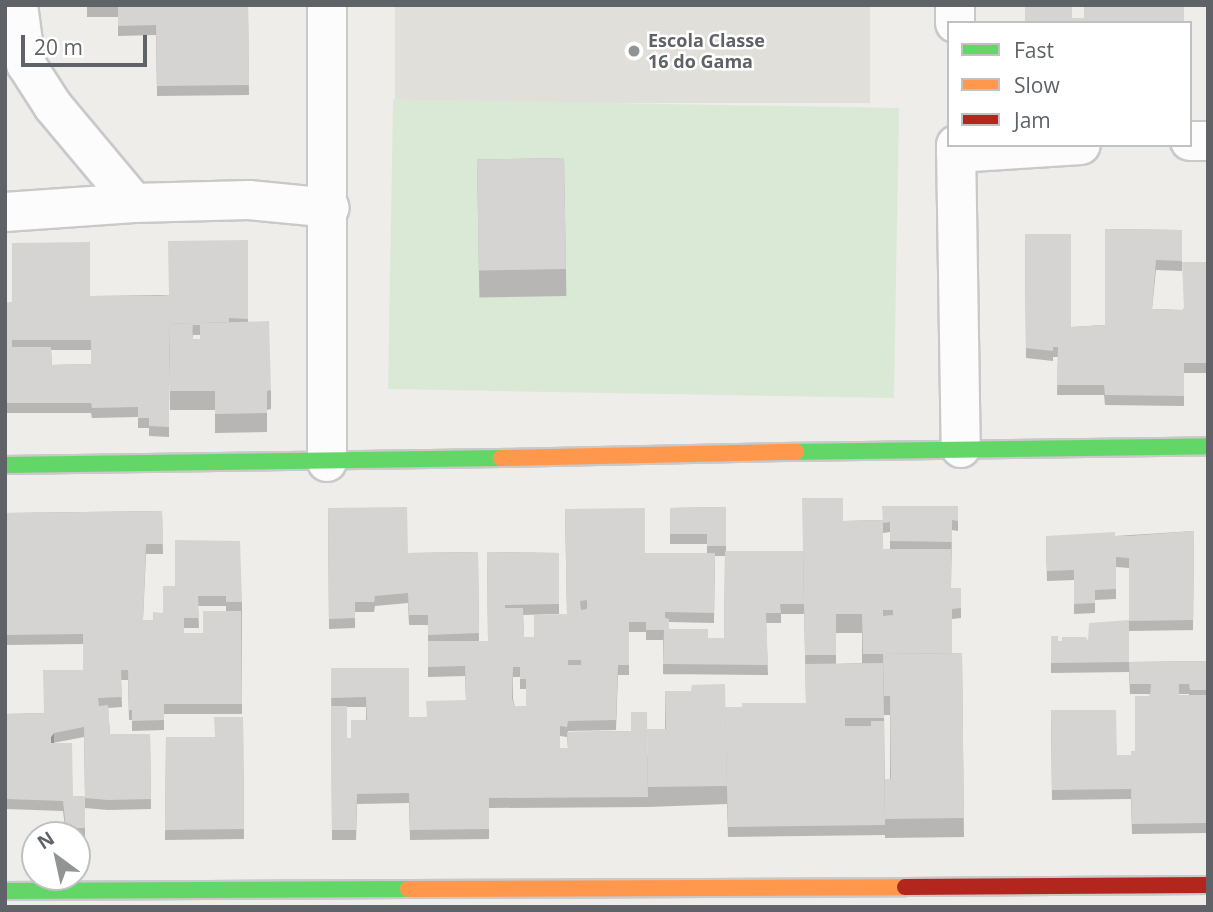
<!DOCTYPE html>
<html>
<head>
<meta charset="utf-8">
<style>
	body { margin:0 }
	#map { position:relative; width:1213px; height:912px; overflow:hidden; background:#eeedea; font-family:"Open Sans",sans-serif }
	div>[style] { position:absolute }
	.education>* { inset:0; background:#e1dfda; transform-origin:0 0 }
	.green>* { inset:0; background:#d9e9d6; transform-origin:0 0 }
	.roads { filter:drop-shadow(2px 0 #c9c9c9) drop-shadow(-2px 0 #c9c9c9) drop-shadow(0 2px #c9c9c9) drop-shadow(0 -2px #c9c9c9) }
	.street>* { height:38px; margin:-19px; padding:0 19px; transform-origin:19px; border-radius:19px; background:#fcfcfc }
	.fast>* { height:16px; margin:-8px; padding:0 8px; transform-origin:8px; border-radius:8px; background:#63d668 }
	.slow>* { height:16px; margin:-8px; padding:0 8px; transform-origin:8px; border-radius:8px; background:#ff974d }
	.jam>* { height:16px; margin:-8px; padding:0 8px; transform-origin:8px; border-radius:8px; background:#b3261e }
	.wall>* { inset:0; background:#b7b6b5; transform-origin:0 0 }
	.shaded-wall>* { inset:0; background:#959494 }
	.building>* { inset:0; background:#d5d4d3; transform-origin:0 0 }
	.dots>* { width:19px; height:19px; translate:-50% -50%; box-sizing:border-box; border:4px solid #fff; border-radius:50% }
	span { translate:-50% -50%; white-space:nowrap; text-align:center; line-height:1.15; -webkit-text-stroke:5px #fff; paint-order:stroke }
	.poi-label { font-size:18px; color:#5f6367; font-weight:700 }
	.left { translate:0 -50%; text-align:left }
	.frame { position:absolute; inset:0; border:7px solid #5f6367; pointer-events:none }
	.legend { position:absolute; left:947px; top:21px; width:245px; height:126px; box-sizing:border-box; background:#fff; border:2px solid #bfc1c2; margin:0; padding:9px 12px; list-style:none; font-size:21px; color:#5f6367 }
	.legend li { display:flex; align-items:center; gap:14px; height:35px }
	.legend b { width:35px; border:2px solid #bfc1c2 }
	.north { position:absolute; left:21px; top:821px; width:70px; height:70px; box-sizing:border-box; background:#fff; border:2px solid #bfc1c2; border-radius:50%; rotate:327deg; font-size:19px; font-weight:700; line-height:28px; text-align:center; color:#5f6367 }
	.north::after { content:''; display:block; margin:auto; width:24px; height:32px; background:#919395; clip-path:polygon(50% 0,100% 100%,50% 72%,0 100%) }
	.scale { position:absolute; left:21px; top:35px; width:126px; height:32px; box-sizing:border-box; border:4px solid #5f6367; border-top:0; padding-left:9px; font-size:21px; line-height:24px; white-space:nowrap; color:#5f6367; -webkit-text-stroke:5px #fff; paint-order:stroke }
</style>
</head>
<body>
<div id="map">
	<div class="education">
		<i style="left:395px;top:5px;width:475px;height:98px"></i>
	</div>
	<div class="green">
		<i style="left:899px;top:108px;width:290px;height:506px;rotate:91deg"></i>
	</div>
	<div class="roads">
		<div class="street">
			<i style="left:18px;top:5px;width:60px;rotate:82.3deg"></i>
			<i style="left:26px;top:64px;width:50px;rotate:57.3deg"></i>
			<i style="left:53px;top:106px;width:126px;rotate:50.1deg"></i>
			<i style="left:327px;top:5px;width:457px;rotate:90deg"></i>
			<i style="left:955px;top:5px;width:18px;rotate:90deg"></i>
			<i style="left:1190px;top:141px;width:18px"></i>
			<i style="left:956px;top:145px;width:303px;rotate:89.1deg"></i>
			<i style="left:956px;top:153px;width:125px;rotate:-3.7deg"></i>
			<i style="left:5px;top:212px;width:129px;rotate:-4deg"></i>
			<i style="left:134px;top:203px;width:115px;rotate:-1.5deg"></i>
			<i style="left:249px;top:200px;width:81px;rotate:5.6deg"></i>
		</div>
		<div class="fast">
			<i style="left:796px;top:452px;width:412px;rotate:-0.8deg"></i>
			<i style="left:5px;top:465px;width:496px;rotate:-0.8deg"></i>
			<i style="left:5px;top:891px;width:403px;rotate:-0.3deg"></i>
		</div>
		<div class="slow">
			<i style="left:501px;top:458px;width:295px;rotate:-1.2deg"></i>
			<i style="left:408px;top:889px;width:497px;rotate:-0.2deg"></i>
		</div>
		<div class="jam">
			<i style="left:905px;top:887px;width:303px;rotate:-0.4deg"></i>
		</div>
	</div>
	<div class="wall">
		<i style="left:87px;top:5px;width:31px;height:12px"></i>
		<i style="clip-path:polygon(248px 5px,249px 95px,157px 96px,156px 35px,118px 36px,118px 6px)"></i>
		<i style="left:564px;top:158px;width:138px;height:87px;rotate:89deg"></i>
		<i style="clip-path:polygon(1105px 229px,1182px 230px,1182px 271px,1156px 270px,1152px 309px,1183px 310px,1208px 262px,1208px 373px,1184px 373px,1184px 406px,1105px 405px,1104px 395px,1057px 395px,1058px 357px,1053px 357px,1053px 361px,1026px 358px,1025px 234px,1071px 327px,1105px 325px)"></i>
		<i style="clip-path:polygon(evenodd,248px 240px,248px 321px,271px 390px,271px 409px,267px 410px,267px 432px,215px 433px,215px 410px,170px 410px,169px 347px,169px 437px,149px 436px,149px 428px,138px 428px,138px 417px,92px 418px,91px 413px,5px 413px,5px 303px,90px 296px,169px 295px,248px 240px,193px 335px,200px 335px,200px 339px,193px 339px,193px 335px,248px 240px,51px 350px,91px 350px,91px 364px,52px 365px,51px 350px)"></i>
		<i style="clip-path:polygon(evenodd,958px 506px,958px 531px,952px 530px,951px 588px,961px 588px,961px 618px,952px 619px,952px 653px,962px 653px,964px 837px,885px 838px,885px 835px,728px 837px,727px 804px,648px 807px,489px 808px,489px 839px,410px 840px,409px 803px,357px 804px,356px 840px,332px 840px,331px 668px,409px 717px,427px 717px,466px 700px,465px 676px,428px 677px,428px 625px,409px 625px,408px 603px,375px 606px,374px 612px,355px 612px,355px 628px,329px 629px,328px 508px,408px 553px,478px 552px,479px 641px,488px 641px,487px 552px,559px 553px,559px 614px,523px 615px,524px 637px,534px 637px,567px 614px,565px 509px,645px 553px,707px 553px,707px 544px,670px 544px,670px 508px,726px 507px,726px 551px,803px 551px,843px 521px,882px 520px,958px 506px,890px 532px,890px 549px,883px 549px,883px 533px,890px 532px,958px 506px,715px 556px,725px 556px,724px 638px,708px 638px,669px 629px,669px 622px,714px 623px,715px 556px,958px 506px,804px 605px,806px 703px,742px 707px,725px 707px,665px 691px,665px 729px,648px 756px,631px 731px,568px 732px,568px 731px,616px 730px,618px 675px,629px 675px,629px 632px,646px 632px,646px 640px,663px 640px,663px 674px,768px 675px,766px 623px,781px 623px,781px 614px,804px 614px,804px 605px,958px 506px,836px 633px,862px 633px,862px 663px,836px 664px,836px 633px,958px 506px,513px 677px,520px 677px,520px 689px,526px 689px,526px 706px,515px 706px,513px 699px,513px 677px,958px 506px,347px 707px,366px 707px,366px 720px,351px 738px,347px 738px,347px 707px,958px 506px,884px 715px,890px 715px,890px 779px,885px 798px,884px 715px,958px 506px,560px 736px,567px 737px,568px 748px,560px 748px,560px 736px)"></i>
		<i style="clip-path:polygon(evenodd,162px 511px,163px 554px,146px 554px,143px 620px,153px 620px,163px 613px,175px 586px,175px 540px,242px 602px,242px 714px,164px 714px,164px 730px,132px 731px,132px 720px,129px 720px,128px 680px,121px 680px,122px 707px,108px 708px,110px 734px,150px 734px,151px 809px,108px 810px,85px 808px,85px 838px,77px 838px,77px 835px,66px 835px,63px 811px,6px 809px,5px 714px,44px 713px,83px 670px,83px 644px,5px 645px,5px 513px,162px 511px,198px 606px,226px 606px,226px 611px,203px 633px,184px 633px,184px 628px,199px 628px,198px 606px,162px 511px,84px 737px,85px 796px,73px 796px,53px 743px,84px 737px)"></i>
		<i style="clip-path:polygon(evenodd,1194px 531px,1193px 630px,1129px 631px,1129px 662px,1208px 661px,1208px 833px,1132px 834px,1131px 799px,1052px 800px,1051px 710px,1117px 755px,1131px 755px,1135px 751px,1150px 694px,1130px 694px,1129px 672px,1051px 673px,1051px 636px,1058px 641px,1088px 641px,1129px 620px,1129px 568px,1116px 567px,1116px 599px,1095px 600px,1095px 613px,1074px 614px,1074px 580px,1047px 581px,1046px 536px,1115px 536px,1194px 531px,1179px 694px,1189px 694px,1189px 695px,1179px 695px,1179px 694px)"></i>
		<i style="clip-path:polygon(243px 717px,244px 839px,165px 840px,166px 737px,215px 737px)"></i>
	</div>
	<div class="shaded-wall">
		<i style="clip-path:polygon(54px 733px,54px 743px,51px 747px,51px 737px)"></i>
	</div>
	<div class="building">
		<i style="clip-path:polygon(87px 5px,118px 5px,118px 6px,87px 7px)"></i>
		<i style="clip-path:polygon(191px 5px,248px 5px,249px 85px,157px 86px,156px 25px,118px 26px,118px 6px)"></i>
		<i style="clip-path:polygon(1025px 5px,1072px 5px,1072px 18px,1084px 18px,1084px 5px,1184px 5px,1184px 23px,1025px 23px)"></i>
		<i style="left:564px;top:158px;width:111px;height:87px;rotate:89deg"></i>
		<i style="clip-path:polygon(1105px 229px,1182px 230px,1182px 261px,1156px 260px,1152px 309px,1184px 310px,1182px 262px,1208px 262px,1208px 363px,1184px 363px,1184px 396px,1105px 395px,1104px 385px,1057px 385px,1058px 347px,1053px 347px,1053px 351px,1026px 348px,1025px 234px,1071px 234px,1071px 327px,1105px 325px)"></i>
		<i style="clip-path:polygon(evenodd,248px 240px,248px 319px,229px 318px,229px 322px,200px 323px,200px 325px,193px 325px,193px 332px,192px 323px,169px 324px,169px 427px,149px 426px,149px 418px,138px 418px,138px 407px,92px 408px,91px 403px,5px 403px,5px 303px,12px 303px,12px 243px,90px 242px,90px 296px,159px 296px,169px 295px,168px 241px,248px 240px,12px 340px,91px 340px,91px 364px,52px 365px,51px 347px,12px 347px,12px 340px)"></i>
		<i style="clip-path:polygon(269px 321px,271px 390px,267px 391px,267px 413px,215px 414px,215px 391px,170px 391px,169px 324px,192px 323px,193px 339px,200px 339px,200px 323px)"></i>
		<i style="clip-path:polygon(802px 498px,843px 498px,843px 521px,883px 520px,883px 654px,962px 653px,964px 818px,885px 819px,885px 779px,891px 779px,890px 696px,884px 696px,883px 654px,863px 654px,862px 614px,836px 614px,836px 655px,805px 655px)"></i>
		<i style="clip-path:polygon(882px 506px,958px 506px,958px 521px,952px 520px,952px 542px,890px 541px,890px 522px,883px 523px)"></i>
		<i style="clip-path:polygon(407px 507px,408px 553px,478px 552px,479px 633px,428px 635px,428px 615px,409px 615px,408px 593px,375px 596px,374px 602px,355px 602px,355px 618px,329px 619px,328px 508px)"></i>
		<i style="clip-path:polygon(726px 507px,726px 546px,707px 546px,707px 534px,670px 534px,670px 508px)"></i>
		<i style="clip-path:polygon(evenodd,645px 508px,645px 553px,715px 553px,714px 613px,665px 612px,665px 618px,669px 619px,669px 629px,708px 629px,708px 638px,724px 638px,725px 551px,803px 551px,804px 604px,780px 604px,781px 613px,766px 613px,768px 665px,663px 664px,664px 630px,646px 630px,646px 622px,629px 622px,629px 665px,618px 665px,616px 720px,568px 721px,567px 727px,560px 726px,560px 748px,568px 748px,567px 732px,631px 731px,631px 712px,647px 712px,648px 797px,489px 798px,489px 829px,410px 830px,409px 793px,357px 794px,356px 830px,332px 830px,331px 706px,347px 706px,347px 738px,351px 738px,351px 720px,367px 720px,366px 697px,331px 698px,331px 668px,409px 668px,409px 717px,427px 717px,426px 701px,466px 700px,465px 666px,428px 667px,428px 641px,488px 641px,487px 552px,559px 553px,559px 604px,505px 605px,505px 608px,523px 608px,524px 637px,534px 637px,534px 615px,567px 614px,565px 509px,645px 508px,587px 600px,587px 609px,581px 610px,580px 601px,587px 600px,645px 508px,568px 660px,581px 660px,581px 665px,568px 665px,568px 660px,645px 508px,513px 667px,520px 667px,520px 679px,526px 679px,526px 706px,515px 706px,512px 699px,513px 667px)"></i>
		<i style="clip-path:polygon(evenodd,162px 511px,163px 544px,146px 544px,143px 620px,153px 620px,153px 612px,163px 613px,163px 586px,175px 586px,175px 540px,240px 541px,242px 602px,226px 602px,226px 596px,198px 596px,199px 618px,184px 618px,184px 633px,203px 633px,203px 611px,241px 611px,242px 704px,164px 704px,164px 720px,132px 721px,132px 710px,129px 710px,128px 670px,121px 670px,122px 697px,98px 698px,99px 706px,108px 705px,110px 734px,150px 734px,151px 799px,108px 800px,85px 798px,85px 796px,85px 828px,66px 828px,63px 801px,6px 799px,5px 714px,44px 713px,43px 670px,83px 670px,83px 634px,5px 635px,5px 513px,162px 511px,84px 727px,85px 796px,73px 796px,72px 743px,51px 743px,51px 737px,54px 733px,84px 727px)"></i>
		<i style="clip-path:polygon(1194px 531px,1193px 620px,1129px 621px,1129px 662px,1208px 661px,1208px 690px,1190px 690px,1189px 684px,1179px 684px,1179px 695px,1208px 695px,1208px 823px,1132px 824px,1131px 789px,1052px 790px,1051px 710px,1116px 710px,1117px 755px,1131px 755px,1131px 751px,1135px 751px,1135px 696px,1150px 696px,1151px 684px,1130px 684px,1129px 662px,1051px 663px,1051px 636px,1058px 636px,1058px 641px,1062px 641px,1062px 637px,1086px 637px,1088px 641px,1089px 623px,1129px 620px,1129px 558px,1116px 557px,1116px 589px,1095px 590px,1095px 603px,1074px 604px,1074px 570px,1047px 571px,1046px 536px,1115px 532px,1115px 536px,1129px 536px)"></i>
		<i style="clip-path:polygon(883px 549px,951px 549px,951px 588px,961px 588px,961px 608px,952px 609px,952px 653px,883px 654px,883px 616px,893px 615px,893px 610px,883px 610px)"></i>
		<i style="clip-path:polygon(883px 663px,884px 718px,845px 718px,845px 726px,871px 726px,871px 721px,884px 721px,885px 825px,728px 827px,725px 707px,742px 707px,742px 703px,806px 703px,805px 664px)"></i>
		<i style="clip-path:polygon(725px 684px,727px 786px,648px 787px,647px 729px,666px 729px,665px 691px,691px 691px,692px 685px)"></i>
		<i style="clip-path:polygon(214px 717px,243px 717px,244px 829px,165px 830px,166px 737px,215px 737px)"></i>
	</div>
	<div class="dots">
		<i style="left:634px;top:51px;background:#919395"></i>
	</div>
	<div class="poi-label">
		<span class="left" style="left:648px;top:51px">Escola Classe<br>16 do Gama</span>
	</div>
	<div class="frame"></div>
	<ul class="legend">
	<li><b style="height:9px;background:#63d668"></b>Fast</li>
	<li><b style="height:9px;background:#ff974d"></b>Slow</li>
	<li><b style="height:9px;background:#b3261e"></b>Jam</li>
	</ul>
	<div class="north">N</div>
	<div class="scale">20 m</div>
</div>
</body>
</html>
